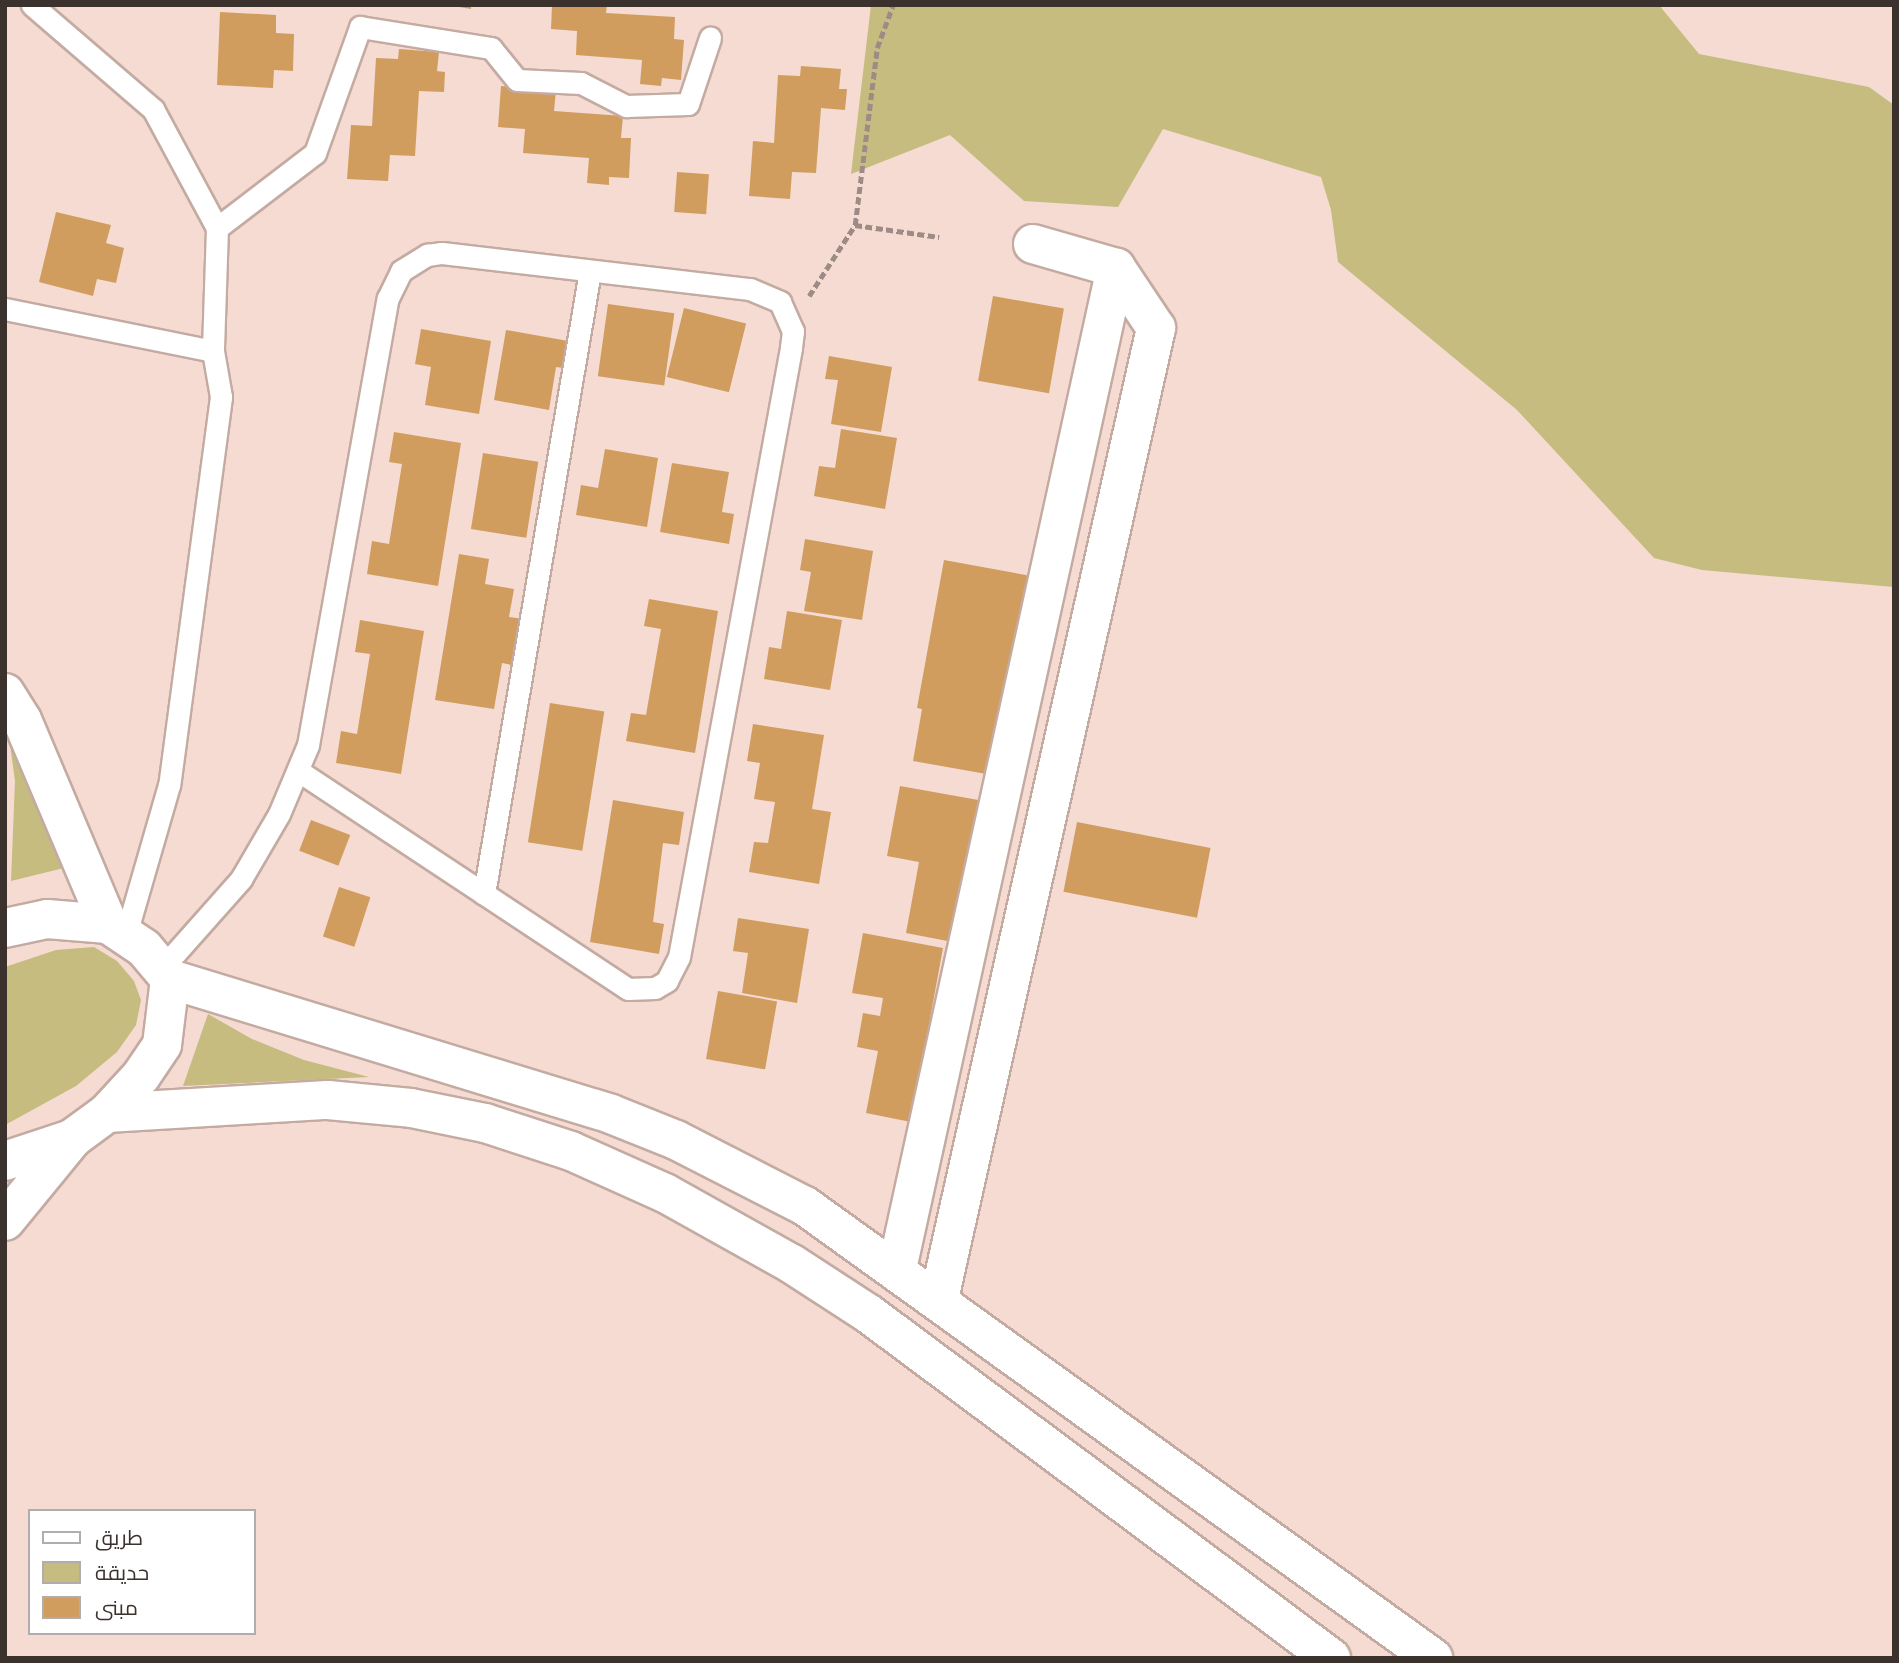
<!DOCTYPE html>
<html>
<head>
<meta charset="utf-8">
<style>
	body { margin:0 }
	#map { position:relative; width:1899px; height:1663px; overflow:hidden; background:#f5dbd2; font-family:"Zilla Slab",Cairo,serif }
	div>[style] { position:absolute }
	.green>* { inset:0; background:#c6bc7f }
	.building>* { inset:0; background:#d09d5f; transform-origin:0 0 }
	.path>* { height:4.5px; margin-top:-2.25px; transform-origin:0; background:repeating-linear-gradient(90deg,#9e8b85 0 7px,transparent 0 10.5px) }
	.roads { filter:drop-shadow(2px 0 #c4aba2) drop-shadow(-2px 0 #c4aba2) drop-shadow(0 2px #c4aba2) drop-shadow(0 -2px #c4aba2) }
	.lane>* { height:21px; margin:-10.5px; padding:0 10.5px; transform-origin:10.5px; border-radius:10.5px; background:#fff }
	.street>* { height:38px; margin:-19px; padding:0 19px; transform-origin:19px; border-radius:19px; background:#fff }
	.secondary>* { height:38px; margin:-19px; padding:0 19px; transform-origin:19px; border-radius:19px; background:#fff }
	.highway>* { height:38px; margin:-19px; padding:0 19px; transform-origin:19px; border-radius:19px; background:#fff }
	span { translate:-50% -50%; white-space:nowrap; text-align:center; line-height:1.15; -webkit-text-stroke:5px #fff; paint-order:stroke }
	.frame { position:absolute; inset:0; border:7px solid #3b312d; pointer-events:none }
	.legend { position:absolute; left:28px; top:1509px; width:228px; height:126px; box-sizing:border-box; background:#fff; border:2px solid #b1adab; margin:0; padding:9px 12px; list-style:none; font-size:21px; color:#3b312d }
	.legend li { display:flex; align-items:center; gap:14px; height:35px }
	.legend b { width:35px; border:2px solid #b1adab }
</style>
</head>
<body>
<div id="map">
	<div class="green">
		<i style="clip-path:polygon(871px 5px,1659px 5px,1699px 54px,1869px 87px,1894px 105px,1894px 587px,1702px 570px,1654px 558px,1517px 410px,1338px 262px,1331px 210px,1321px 177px,1163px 129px,1118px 207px,1024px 201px,950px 135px,851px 174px)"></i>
		<i style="clip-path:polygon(6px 715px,68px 867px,11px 881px,15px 781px)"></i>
		<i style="clip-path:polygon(94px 947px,117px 961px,134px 981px,141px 1000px,136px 1025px,117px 1052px,76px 1086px,5px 1125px,5px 967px,56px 950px)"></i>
		<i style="clip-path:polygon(208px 1014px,252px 1039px,304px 1060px,369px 1077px,183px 1086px)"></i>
	</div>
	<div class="building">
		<i style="clip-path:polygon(448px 5px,471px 5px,471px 9px)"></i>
		<i style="clip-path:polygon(552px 5px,607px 5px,606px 13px,675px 17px,674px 39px,684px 40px,681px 80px,662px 78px,661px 86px,640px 84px,642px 60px,576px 55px,577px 31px,551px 29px)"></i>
		<i style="clip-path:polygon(220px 12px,276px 15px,276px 33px,294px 34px,293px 71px,274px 70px,273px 88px,217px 85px)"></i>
		<i style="clip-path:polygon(399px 49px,439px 52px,437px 71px,445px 72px,444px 92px,419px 91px,415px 156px,390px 155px,388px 181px,347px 179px,351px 125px,372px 126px,376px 58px,398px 59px)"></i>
		<i style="clip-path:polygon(801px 66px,841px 69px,839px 89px,847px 89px,845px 110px,821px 108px,816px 173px,792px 172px,790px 199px,749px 196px,753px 141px,774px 143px,778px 75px,800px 76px)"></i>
		<i style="clip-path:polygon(501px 86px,556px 90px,554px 111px,623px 116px,621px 138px,631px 138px,629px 178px,609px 177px,609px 185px,587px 183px,589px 158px,523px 153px,525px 129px,498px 127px)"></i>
		<i style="left:677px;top:172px;width:32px;height:40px;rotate:4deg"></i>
		<i style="clip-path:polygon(56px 212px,111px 225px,106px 243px,124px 248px,116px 283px,97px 279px,93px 296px,39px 282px)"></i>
		<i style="left:993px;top:296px;width:72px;height:86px;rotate:10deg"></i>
		<i style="left:608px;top:304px;width:67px;height:73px;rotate:8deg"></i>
		<i style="left:684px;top:308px;width:64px;height:71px;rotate:14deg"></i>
		<i style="clip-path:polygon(421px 329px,491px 341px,479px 414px,425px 405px,431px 367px,415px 364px)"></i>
		<i style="clip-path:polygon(506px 330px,574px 342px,570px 369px,556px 367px,549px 410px,494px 400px)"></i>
		<i style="clip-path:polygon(829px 356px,892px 367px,881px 432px,831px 424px,838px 380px,825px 379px)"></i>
		<i style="clip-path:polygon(841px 429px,897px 438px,885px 509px,814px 496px,819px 466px,835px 468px)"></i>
		<i style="clip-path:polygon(394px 432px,461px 443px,438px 586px,367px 574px,372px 541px,389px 544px,402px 464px,389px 462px)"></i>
		<i style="clip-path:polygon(605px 449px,658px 458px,647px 527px,576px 515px,581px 485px,598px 488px)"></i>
		<i style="left:483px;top:453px;width:56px;height:77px;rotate:9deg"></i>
		<i style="clip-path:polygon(672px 463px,729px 472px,722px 512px,734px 514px,729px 544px,660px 532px)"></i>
		<i style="clip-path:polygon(805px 539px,873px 551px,862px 620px,804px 611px,811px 572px,800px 570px)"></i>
		<i style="clip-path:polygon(459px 554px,489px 559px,485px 584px,514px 589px,509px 617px,524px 619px,517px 666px,502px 663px,494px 709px,435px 700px)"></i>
		<i style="clip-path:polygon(944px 560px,1031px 576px,992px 775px,913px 761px,922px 709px,917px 708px)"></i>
		<i style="clip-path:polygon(649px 599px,718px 611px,695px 753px,626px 741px,631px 713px,646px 715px,661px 629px,644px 626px)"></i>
		<i style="clip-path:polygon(787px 611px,842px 620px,830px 690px,764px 679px,769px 647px,781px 649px)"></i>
		<i style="clip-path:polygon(360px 620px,424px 631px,401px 774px,336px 763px,341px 731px,357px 734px,370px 654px,355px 652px)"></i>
		<i style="left:550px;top:703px;width:55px;height:141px;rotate:9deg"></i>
		<i style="clip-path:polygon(753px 724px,824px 735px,812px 809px,831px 812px,819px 884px,749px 872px,754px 842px,768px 843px,775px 802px,754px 799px,760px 763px,747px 761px)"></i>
		<i style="clip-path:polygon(900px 786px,984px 801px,963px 944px,906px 933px,919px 862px,887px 856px)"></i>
		<i style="clip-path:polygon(613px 800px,684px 812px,679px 845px,663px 843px,653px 922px,664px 924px,659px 954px,590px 942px)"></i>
		<i style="left:311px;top:820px;width:42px;height:33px;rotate:21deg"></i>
		<i style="left:1077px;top:822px;width:136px;height:71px;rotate:11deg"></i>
		<i style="left:339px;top:887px;width:33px;height:52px;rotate:18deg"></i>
		<i style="clip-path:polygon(738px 918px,809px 929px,797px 1003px,742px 993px,748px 953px,733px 951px)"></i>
		<i style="clip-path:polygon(863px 933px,943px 948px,911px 1122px,866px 1113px,878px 1051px,857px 1047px,863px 1013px,880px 1016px,883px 998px,852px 993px)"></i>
		<i style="left:718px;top:991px;width:60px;height:69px;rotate:10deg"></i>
	</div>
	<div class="path">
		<i style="left:855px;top:225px;width:85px;rotate:8.1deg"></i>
		<i style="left:809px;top:296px;width:85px;rotate:-57.1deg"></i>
		<i style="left:855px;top:225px;width:178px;rotate:-82.9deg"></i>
		<i style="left:877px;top:48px;width:46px;rotate:-69.6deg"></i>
	</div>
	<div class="roads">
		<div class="lane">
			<i style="left:32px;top:5px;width:160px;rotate:40.7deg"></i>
			<i style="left:153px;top:109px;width:135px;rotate:61.7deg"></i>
			<i style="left:217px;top:228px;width:123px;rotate:91.9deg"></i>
			<i style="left:213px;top:351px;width:47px;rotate:80.1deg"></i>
			<i style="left:221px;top:397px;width:391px;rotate:97.6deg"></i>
			<i style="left:169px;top:785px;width:155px;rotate:106.1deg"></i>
			<i style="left:217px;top:228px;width:123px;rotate:-37.4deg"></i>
			<i style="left:315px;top:153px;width:134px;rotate:-70.3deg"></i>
			<i style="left:360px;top:27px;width:133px;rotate:9.1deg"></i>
			<i style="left:491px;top:48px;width:41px;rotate:50.9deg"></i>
			<i style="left:517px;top:80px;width:64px;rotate:2.7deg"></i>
			<i style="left:581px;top:83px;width:51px;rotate:27.1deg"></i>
			<i style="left:626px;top:106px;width:62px;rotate:-1.8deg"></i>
			<i style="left:688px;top:104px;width:70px;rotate:-71.6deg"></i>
			<i style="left:5px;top:309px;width:212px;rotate:11.4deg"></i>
			<i style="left:484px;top:894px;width:632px;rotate:-80.34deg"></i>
			<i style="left:163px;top:967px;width:118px;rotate:-48.4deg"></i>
			<i style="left:241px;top:879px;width:75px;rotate:-59.7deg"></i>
			<i style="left:279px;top:814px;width:75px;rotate:-67.2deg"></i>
			<i style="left:308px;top:745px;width:454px;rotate:-79.9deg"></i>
			<i style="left:388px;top:298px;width:30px;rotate:-64deg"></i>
			<i style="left:401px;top:271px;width:31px;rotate:-32deg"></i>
			<i style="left:427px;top:255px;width:15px;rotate:-8deg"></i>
			<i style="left:442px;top:253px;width:310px;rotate:6.7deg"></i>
			<i style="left:750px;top:289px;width:33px;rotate:23deg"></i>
			<i style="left:780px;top:302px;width:32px;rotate:66deg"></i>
			<i style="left:793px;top:331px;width:17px;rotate:97deg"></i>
			<i style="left:791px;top:348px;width:619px;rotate:100.42deg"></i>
			<i style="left:679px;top:957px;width:27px;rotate:117deg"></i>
			<i style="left:667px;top:981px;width:14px;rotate:150deg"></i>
			<i style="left:655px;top:988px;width:27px;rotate:178deg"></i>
			<i style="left:628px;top:989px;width:395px;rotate:-146.5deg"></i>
		</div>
		<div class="street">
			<i style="left:1033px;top:244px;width:86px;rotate:16.1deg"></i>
			<i style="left:897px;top:1269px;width:1025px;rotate:-77.66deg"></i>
			<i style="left:1116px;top:268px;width:72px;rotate:56.3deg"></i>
			<i style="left:1156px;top:328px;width:995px;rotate:102.6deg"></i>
		</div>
		<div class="secondary">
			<i style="left:5px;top:693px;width:32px;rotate:58deg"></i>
			<i style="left:22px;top:720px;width:221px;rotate:67.1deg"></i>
		</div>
		<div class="highway">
			<i style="left:5px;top:928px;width:43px;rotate:-12.1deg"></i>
			<i style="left:47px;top:919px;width:61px;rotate:4.7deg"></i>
			<i style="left:108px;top:924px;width:43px;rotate:33.7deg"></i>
			<i style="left:144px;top:948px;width:40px;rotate:50deg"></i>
			<i style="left:170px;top:979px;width:66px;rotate:96.9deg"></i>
			<i style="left:162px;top:1045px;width:37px;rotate:124deg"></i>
			<i style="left:141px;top:1076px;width:50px;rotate:132.6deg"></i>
			<i style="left:107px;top:1113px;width:42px;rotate:143.7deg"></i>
			<i style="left:73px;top:1138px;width:107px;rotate:129.3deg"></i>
			<i style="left:170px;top:979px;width:461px;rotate:17deg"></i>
			<i style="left:611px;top:1114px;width:70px;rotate:21.8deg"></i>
			<i style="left:676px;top:1140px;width:145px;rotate:27.1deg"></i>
			<i style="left:805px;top:1206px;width:774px;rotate:35.74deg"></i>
			<i style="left:107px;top:1113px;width:221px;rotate:-3.4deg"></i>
			<i style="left:328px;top:1100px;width:83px;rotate:5.5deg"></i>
			<i style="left:411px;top:1108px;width:76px;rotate:11.5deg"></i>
			<i style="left:485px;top:1123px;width:90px;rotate:18deg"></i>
			<i style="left:571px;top:1151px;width:103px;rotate:24.1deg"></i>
			<i style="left:665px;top:1193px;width:145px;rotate:29.2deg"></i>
			<i style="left:792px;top:1264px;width:92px;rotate:33deg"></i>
			<i style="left:869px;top:1314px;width:576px;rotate:36.67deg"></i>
			<i style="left:5px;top:1161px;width:70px;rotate:-18.4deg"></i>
		</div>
	</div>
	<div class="frame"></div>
	<ul class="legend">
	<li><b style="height:9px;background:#fff"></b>طريق</li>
	<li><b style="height:19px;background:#c6bc7f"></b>حديقة</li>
	<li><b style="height:19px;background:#d09d5f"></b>مبنى</li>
	</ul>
</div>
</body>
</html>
